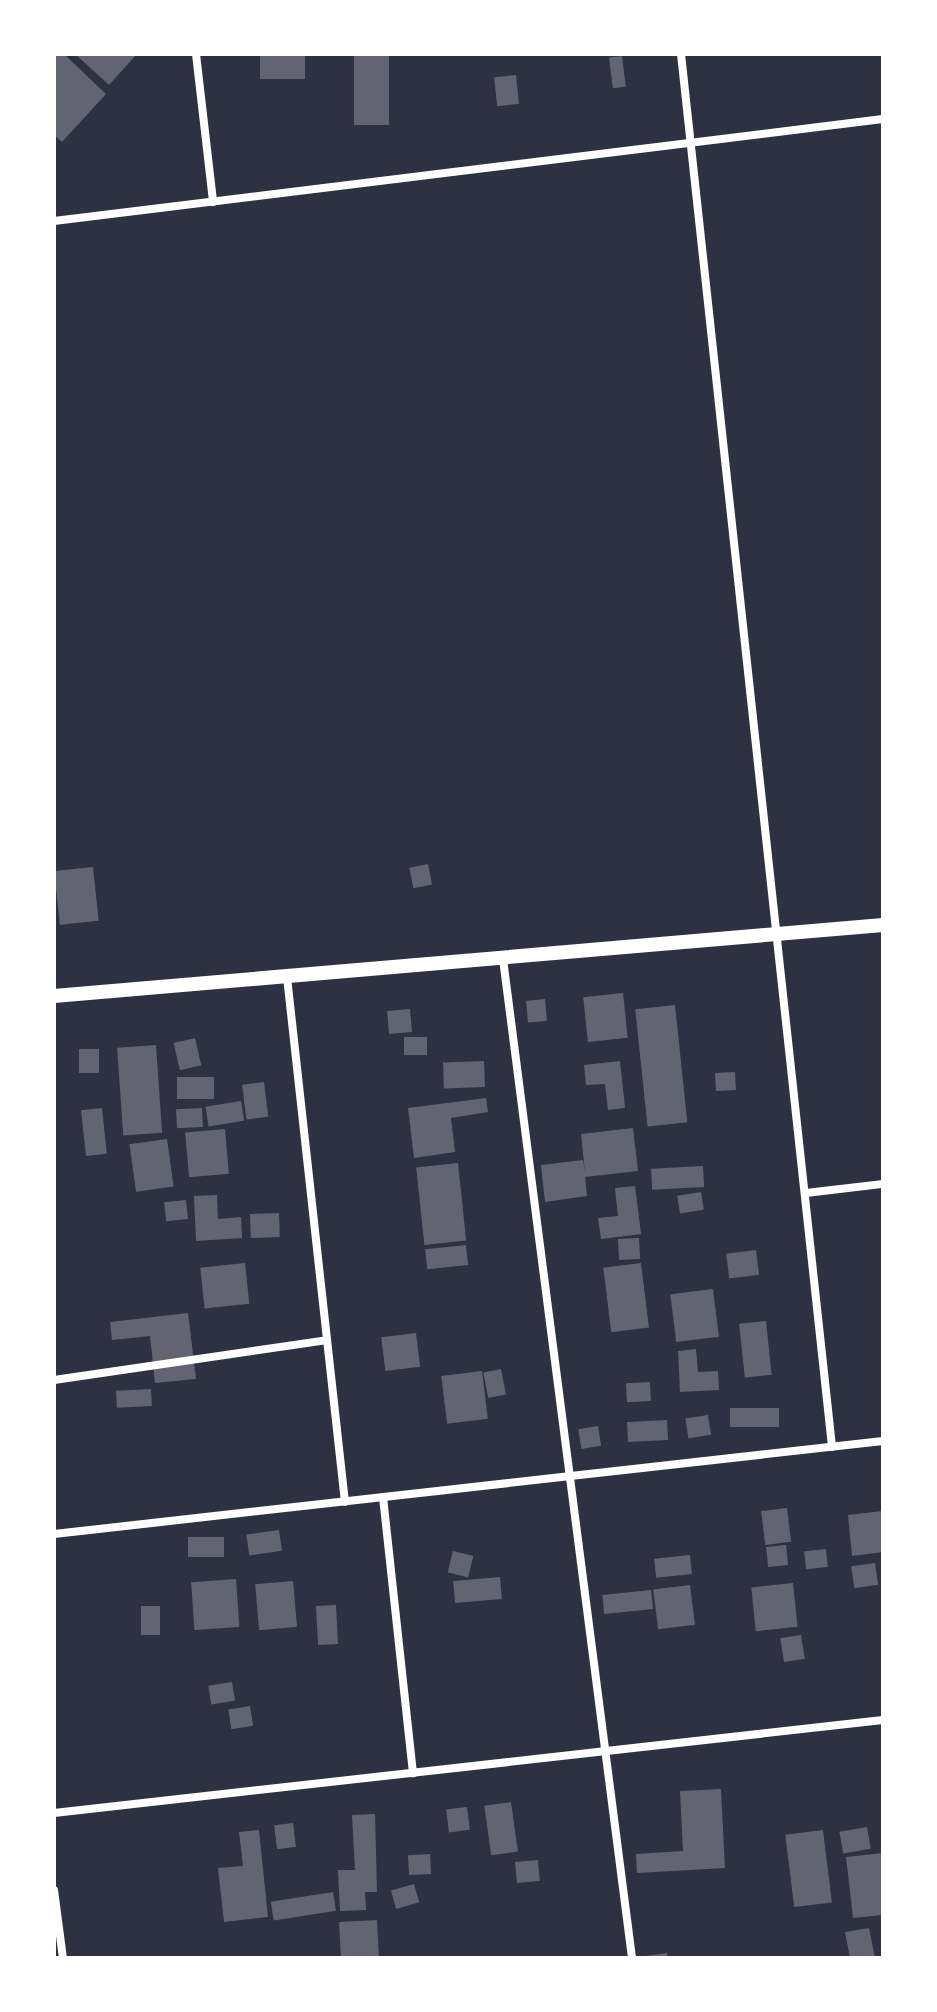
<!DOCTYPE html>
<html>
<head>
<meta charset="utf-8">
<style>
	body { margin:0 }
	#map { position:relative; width:937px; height:2012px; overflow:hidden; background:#2d3142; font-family:Signika,sans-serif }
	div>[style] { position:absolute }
	.building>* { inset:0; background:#626471; transform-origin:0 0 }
	.minor>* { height:8px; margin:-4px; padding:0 4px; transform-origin:4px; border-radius:4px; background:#fff }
	.tertiary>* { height:14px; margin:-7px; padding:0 7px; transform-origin:7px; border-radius:7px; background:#fff }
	span { translate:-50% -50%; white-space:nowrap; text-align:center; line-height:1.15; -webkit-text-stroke:6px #fff; paint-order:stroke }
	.frame { position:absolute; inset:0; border:56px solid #fff; pointer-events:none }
</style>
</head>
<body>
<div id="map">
	<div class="building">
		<i style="clip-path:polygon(54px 54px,64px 54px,106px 94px,62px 142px,54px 135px)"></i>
		<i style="clip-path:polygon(75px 54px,137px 54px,109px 85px)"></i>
		<i style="left:260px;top:54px;width:45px;height:25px"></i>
		<i style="left:354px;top:54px;width:35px;height:71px"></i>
		<i style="left:622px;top:56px;width:31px;height:13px;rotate:83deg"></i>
		<i style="left:516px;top:75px;width:29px;height:22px;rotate:84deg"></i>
		<i style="left:428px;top:864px;width:21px;height:19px;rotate:79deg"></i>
		<i style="left:93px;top:867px;width:54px;height:39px;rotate:84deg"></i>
		<i style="left:623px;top:993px;width:45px;height:40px;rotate:84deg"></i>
		<i style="left:545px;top:999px;width:22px;height:19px;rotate:85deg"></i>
		<i style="left:675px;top:1005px;width:118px;height:40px;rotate:84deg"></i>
		<i style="left:410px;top:1009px;width:23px;height:23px;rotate:85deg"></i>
		<i style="left:404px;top:1037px;width:23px;height:18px"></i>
		<i style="left:195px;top:1038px;width:28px;height:22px;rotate:77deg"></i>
		<i style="left:156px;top:1045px;width:88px;height:39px;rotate:86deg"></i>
		<i style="left:79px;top:1049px;width:20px;height:24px"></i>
		<i style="left:484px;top:1061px;width:26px;height:41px;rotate:88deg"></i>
		<i style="clip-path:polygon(620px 1061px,625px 1108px,608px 1110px,605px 1084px,586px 1085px,584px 1065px)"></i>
		<i style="left:735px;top:1072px;width:18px;height:20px;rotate:87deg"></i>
		<i style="left:214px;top:1077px;width:22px;height:37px;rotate:90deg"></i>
		<i style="left:264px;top:1082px;width:35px;height:22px;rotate:83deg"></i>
		<i style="clip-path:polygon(486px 1098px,488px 1112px,451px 1118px,455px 1152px,414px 1158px,408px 1108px)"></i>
		<i style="left:241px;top:1101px;width:20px;height:36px;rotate:81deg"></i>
		<i style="left:102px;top:1108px;width:46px;height:21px;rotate:84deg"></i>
		<i style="left:202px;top:1108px;width:19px;height:26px;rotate:87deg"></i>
		<i style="clip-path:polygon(633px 1128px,638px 1171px,585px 1177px,587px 1196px,545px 1202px,541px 1165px,583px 1160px,585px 1173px,581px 1134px)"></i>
		<i style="left:225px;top:1129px;width:45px;height:40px;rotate:85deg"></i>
		<i style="left:167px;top:1139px;width:48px;height:38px;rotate:82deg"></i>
		<i style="left:458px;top:1163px;width:78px;height:42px;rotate:84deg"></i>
		<i style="left:703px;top:1166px;width:21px;height:52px;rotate:87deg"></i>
		<i style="clip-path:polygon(635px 1186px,641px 1234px,601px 1239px,598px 1218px,618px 1216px,615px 1188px)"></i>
		<i style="left:701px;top:1192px;width:18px;height:24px;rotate:81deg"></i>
		<i style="clip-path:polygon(217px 1195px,218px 1219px,241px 1217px,242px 1238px,196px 1241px,194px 1196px)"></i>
		<i style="left:186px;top:1200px;width:19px;height:22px;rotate:84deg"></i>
		<i style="left:279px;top:1213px;width:24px;height:29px;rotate:88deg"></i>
		<i style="left:639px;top:1238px;width:21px;height:21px;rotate:87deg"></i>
		<i style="left:466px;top:1245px;width:20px;height:41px;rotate:84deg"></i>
		<i style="left:756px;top:1250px;width:25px;height:30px;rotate:83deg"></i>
		<i style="left:245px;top:1263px;width:41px;height:45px;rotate:84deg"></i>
		<i style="left:641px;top:1263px;width:65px;height:38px;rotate:83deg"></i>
		<i style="left:713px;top:1289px;width:48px;height:43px;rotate:83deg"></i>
		<i style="clip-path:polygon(188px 1313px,196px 1379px,155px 1383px,150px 1336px,112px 1340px,110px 1322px)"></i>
		<i style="left:766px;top:1321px;width:54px;height:27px;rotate:84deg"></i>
		<i style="left:416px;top:1333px;width:34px;height:35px;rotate:83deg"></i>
		<i style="clip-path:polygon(696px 1349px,698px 1372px,718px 1371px,719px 1390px,680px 1392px,678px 1351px)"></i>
		<i style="left:501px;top:1369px;width:26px;height:18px;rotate:79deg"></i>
		<i style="left:482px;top:1371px;width:48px;height:41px;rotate:83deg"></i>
		<i style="left:650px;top:1382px;width:19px;height:24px;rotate:87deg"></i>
		<i style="left:151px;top:1389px;width:17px;height:35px;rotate:87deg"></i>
		<i style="left:779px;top:1408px;width:19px;height:49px;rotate:90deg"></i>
		<i style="left:708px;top:1415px;width:20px;height:23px;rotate:81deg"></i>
		<i style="left:667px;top:1420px;width:20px;height:40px;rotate:87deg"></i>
		<i style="left:598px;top:1426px;width:20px;height:20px;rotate:81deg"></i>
		<i style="left:787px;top:1508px;width:34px;height:26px;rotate:83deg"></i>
		<i style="clip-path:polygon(883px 1511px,883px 1552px,852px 1556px,848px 1515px)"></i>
		<i style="left:279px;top:1530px;width:21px;height:33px;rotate:82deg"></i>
		<i style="left:224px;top:1537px;width:20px;height:36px;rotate:90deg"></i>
		<i style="left:786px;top:1545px;width:20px;height:20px;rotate:84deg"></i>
		<i style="left:826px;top:1549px;width:18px;height:22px;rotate:84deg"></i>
		<i style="left:453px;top:1551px;width:21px;height:22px;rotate:14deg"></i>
		<i style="left:690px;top:1555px;width:19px;height:36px;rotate:84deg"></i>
		<i style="left:875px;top:1563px;width:22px;height:24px;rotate:82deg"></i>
		<i style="left:500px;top:1577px;width:22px;height:47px;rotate:85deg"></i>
		<i style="left:236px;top:1579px;width:48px;height:45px;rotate:86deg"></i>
		<i style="left:293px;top:1581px;width:46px;height:38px;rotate:85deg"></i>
		<i style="left:793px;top:1583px;width:44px;height:42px;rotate:84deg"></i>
		<i style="left:690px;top:1585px;width:40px;height:37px;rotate:83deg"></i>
		<i style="left:651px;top:1590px;width:19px;height:49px;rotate:84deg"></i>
		<i style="left:336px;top:1605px;width:39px;height:20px;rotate:87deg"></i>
		<i style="left:141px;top:1606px;width:19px;height:29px"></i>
		<i style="left:801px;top:1635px;width:24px;height:21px;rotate:81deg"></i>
		<i style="left:232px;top:1682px;width:19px;height:24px;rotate:81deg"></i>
		<i style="left:250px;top:1706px;width:20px;height:22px;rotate:81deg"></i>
		<i style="clip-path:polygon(721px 1789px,725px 1868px,637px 1873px,636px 1854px,683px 1851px,680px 1791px)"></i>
		<i style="left:511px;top:1802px;width:50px;height:27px;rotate:82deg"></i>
		<i style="left:467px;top:1807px;width:23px;height:21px;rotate:83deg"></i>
		<i style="clip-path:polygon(375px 1814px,377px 1892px,365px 1892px,366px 1910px,340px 1911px,338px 1870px,355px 1870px,352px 1815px)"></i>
		<i style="left:293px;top:1823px;width:24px;height:19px;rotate:83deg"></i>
		<i style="left:867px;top:1827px;width:22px;height:28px;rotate:80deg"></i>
		<i style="clip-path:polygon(259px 1830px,268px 1917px,224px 1922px,218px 1868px,243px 1866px,239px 1832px)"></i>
		<i style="left:823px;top:1830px;width:73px;height:38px;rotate:83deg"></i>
		<i style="clip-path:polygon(883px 1853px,883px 1915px,853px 1918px,846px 1857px)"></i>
		<i style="left:430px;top:1854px;width:20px;height:22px;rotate:87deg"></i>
		<i style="left:538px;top:1860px;width:21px;height:23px;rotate:85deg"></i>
		<i style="left:414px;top:1884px;width:19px;height:24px;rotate:74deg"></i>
		<i style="left:333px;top:1892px;width:19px;height:63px;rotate:81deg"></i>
		<i style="left:377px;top:1920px;width:38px;height:38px;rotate:87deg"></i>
		<i style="clip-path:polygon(869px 1928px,875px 1958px,850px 1958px,845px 1932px)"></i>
		<i style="clip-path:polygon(667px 1953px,668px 1958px,645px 1958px,645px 1956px)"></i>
	</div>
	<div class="minor">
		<i style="left:196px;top:54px;width:149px;rotate:83.4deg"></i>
		<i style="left:681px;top:54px;width:1401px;rotate:83.81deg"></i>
		<i style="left:54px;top:221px;width:835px;rotate:-7.01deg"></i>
		<i style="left:503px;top:959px;width:1007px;rotate:82.64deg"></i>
		<i style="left:287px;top:977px;width:528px;rotate:83.7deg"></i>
		<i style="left:806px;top:1193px;width:78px;rotate:-6.7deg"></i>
		<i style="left:54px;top:1380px;width:276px;rotate:-8.3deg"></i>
		<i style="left:383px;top:1497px;width:278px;rotate:83.8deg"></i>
		<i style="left:54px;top:1534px;width:834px;rotate:-6.4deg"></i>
		<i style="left:54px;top:1813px;width:834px;rotate:-6.4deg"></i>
		<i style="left:54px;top:1890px;width:69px;rotate:82.5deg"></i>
	</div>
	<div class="tertiary">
		<i style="left:54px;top:996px;width:832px;rotate:-4.9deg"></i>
	</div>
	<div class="frame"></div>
</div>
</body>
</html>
